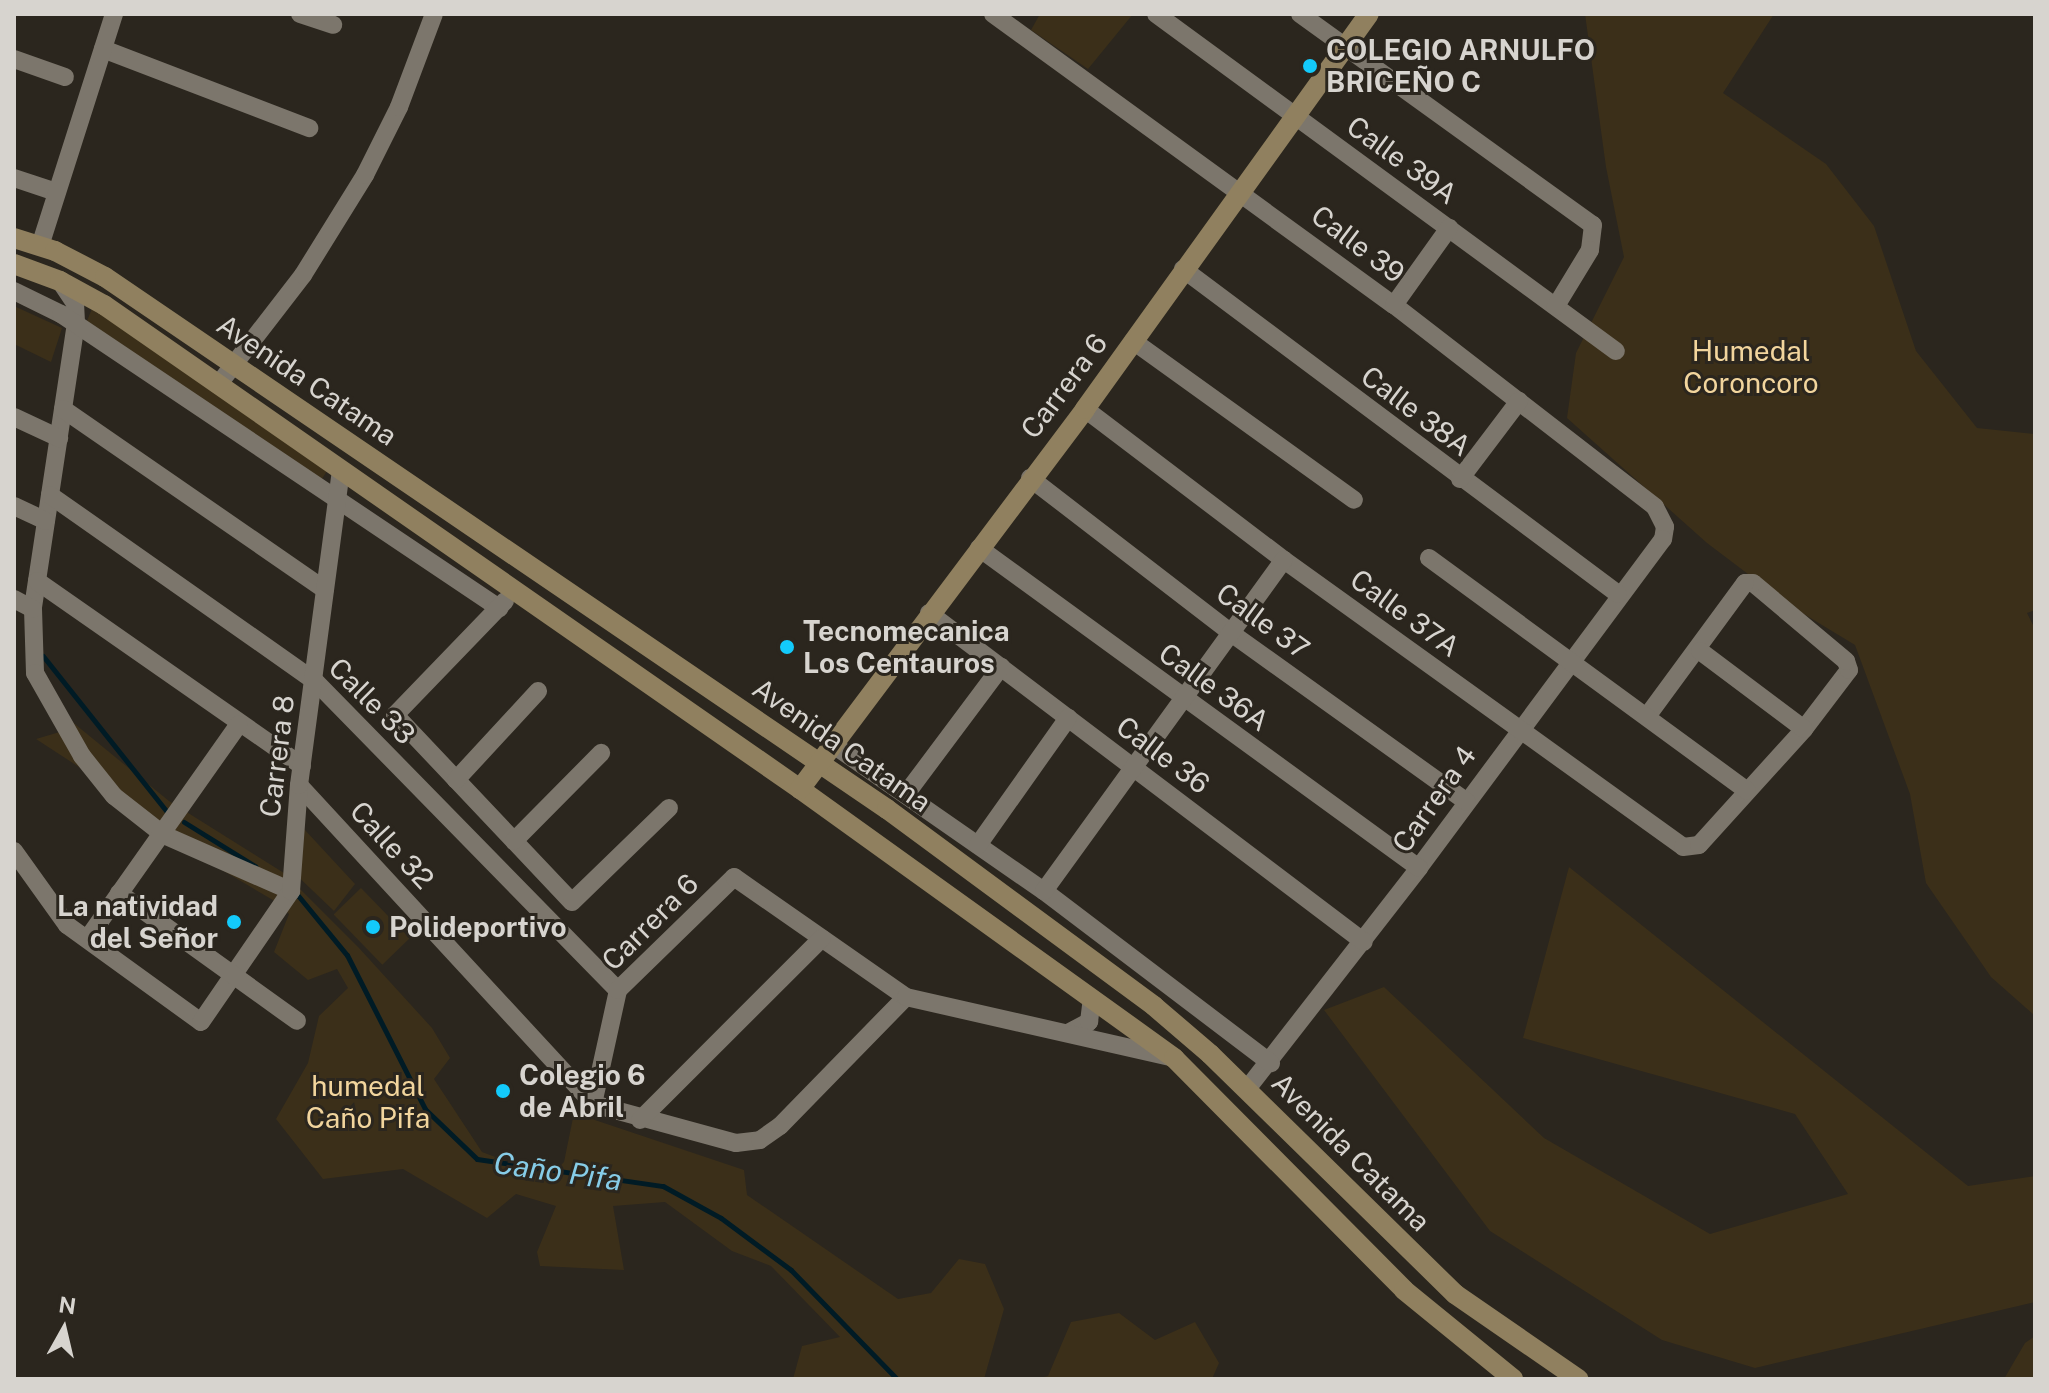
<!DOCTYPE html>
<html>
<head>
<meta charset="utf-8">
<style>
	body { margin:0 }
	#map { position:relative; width:2049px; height:1393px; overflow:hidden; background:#2b261e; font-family:"Public Sans",sans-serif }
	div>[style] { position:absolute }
	.green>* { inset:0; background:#3b2f19; transform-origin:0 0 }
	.stream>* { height:5px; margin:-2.5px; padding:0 2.5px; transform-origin:2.5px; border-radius:2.5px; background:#001b25 }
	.street>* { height:18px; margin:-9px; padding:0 9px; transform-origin:9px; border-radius:9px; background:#7c766c }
	.secondary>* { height:20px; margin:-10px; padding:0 10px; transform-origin:10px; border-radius:10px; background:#90805f }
	.dots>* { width:22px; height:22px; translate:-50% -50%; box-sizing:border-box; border:4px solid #2b261e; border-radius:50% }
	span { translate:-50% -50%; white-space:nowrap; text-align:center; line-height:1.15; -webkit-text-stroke:6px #2b261e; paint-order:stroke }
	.poi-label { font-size:28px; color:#d7d4cf; font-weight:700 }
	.left { translate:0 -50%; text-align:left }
	.right { translate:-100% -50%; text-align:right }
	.street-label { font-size:28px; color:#d7d4cf }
	.park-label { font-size:28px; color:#f2d59d }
	.water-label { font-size:30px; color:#86cce7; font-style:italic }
	.frame { position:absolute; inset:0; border:16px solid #d7d4cf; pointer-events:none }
	.north { position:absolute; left:24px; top:1289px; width:80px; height:80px; -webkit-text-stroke:6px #2b261e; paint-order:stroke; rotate:8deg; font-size:22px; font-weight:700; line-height:32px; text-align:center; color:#d7d4cf }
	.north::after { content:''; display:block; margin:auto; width:28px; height:36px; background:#d7d4cf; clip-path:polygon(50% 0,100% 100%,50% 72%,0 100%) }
</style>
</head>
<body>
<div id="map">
	<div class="green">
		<i style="clip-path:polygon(1040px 14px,1133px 14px,1088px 69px,1031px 30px)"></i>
		<i style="clip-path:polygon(1585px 14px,1774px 14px,1723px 93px,1826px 164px,1874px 226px,1916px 351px,1977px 428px,2035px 434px,2035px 610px,2027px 613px,2035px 629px,2035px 1016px,1991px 977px,1926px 883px,1910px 794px,1855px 645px,1789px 605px,1707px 543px,1567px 418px,1576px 353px,1624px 257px,1606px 167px)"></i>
		<i style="clip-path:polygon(14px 306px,62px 328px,51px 362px,14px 344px)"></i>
		<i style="clip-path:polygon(93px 306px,327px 471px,318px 485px,85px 326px)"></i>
		<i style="clip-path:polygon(59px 711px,169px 801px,284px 873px,359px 948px,432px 1028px,450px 1058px,434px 1079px,482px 1152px,549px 1177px,564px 1162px,574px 1113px,744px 1170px,747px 1195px,898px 1299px,931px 1293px,959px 1259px,985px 1264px,1004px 1309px,984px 1379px,793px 1379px,802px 1346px,840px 1337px,771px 1266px,732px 1251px,665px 1202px,613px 1206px,624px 1270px,540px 1266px,537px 1252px,556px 1206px,516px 1194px,487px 1218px,403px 1169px,323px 1179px,276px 1119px,308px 1063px,319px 1016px,348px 988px,337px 969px,308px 980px,274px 952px,289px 914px,278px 903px,123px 812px,85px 771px,36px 739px,63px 731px)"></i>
		<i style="clip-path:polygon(292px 816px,355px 884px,334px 911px,289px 868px)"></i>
		<i style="clip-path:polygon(1569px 867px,1968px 1186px,2035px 1176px,2035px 1302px,1755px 1368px,1662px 1340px,1490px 1231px,1324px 1010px,1384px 987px,1544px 1138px,1710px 1234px,1848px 1194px,1795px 1114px,1523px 1038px)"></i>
		<i style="left:361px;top:888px;width:70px;height:38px;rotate:46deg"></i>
		<i style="clip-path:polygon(1119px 1313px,1155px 1340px,1195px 1322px,1219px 1363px,1212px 1379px,1035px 1379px,1048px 1376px,1071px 1322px)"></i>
		<i style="clip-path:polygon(2035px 1336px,2035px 1379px,2004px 1379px,2025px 1343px)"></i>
	</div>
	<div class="stream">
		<i style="left:43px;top:656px;width:201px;rotate:51.5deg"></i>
		<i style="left:184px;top:822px;width:84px;rotate:31.8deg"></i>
		<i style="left:296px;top:893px;width:80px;rotate:50.6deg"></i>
		<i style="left:347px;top:955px;width:173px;rotate:63.1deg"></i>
		<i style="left:425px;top:1109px;width:72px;rotate:43.9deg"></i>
		<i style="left:477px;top:1159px;width:188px;rotate:8.3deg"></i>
		<i style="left:663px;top:1186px;width:66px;rotate:28.9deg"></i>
		<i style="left:721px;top:1218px;width:87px;rotate:36.6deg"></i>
		<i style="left:791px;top:1270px;width:152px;rotate:45.8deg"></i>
	</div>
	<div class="street">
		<i style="left:300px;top:14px;width:35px;rotate:18deg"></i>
		<i style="left:993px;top:14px;width:495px;rotate:36deg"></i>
		<i style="left:1394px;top:305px;width:330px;rotate:37.7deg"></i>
		<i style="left:1655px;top:507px;width:22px;rotate:63deg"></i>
		<i style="left:1665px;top:527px;width:12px;rotate:99deg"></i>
		<i style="left:1663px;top:539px;width:410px;rotate:126.6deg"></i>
		<i style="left:1419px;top:868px;width:280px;rotate:127.9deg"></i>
		<i style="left:1156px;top:14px;width:570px;rotate:36.23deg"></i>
		<i style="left:1300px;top:14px;width:361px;rotate:35.8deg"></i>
		<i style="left:1593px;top:225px;width:25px;rotate:97deg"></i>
		<i style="left:1590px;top:250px;width:66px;rotate:121.3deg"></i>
		<i style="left:103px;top:49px;width:221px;rotate:21deg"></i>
		<i style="left:14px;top:59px;width:54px;rotate:19.4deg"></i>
		<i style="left:14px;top:178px;width:44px;rotate:18.4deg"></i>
		<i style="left:40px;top:246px;width:244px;rotate:-72.3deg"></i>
		<i style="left:1183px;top:269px;width:543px;rotate:36.76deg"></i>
		<i style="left:60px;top:281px;width:27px;rotate:56deg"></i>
		<i style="left:75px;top:303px;width:20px;rotate:87deg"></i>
		<i style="left:76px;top:323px;width:289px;rotate:98.6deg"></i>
		<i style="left:33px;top:609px;width:64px;rotate:88.2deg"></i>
		<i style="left:35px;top:673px;width:95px;rotate:60.5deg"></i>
		<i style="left:82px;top:756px;width:51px;rotate:51.3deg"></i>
		<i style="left:114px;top:796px;width:63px;rotate:38deg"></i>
		<i style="left:164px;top:835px;width:139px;rotate:23.8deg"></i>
		<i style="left:14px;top:291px;width:52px;rotate:26.1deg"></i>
		<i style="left:61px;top:314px;width:528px;rotate:33.87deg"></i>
		<i style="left:1394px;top:305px;width:95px;rotate:-54.5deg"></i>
		<i style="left:1133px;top:341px;width:272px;rotate:35.7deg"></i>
		<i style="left:218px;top:385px;width:139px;rotate:-52.3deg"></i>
		<i style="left:303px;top:275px;width:118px;rotate:-58.2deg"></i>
		<i style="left:365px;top:175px;width:76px;rotate:-63.4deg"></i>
		<i style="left:399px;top:107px;width:99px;rotate:-69.4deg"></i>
		<i style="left:63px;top:409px;width:318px;rotate:34.6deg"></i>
		<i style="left:1085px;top:409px;width:250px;rotate:37.2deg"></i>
		<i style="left:1284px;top:560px;width:491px;rotate:35.7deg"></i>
		<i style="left:1683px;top:847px;width:16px;rotate:-7deg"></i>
		<i style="left:1699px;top:845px;width:156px;rotate:-47.8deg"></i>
		<i style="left:1804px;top:729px;width:74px;rotate:-52.7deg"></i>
		<i style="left:1849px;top:670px;width:9px;rotate:-108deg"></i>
		<i style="left:1846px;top:661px;width:121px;rotate:-140deg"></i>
		<i style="left:1753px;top:583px;width:8px;rotate:180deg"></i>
		<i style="left:1745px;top:583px;width:164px;rotate:126.3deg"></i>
		<i style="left:14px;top:417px;width:50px;rotate:25deg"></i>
		<i style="left:1030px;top:478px;width:254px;rotate:37.6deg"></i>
		<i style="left:1231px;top:633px;width:290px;rotate:35.6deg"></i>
		<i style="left:1460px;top:479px;width:98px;rotate:-52.9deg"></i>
		<i style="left:50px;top:495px;width:324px;rotate:35.1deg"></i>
		<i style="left:315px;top:681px;width:433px;rotate:45.6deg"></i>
		<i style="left:14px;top:506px;width:35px;rotate:25deg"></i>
		<i style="left:979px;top:548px;width:544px;rotate:36.03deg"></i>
		<i style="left:1429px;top:558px;width:394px;rotate:36.2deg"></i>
		<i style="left:37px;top:581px;width:323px;rotate:34.9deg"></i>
		<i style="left:14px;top:599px;width:21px;rotate:28deg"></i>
		<i style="left:505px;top:601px;width:158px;rotate:134deg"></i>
		<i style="left:395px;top:715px;width:257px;rotate:46.6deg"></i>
		<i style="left:572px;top:902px;width:135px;rotate:-44.1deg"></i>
		<i style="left:929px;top:613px;width:545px;rotate:37.1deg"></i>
		<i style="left:1700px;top:651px;width:130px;rotate:36.9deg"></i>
		<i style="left:835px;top:746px;width:254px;rotate:34.8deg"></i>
		<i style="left:1044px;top:891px;width:285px;rotate:37.2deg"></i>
		<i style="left:456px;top:780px;width:121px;rotate:-47.3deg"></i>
		<i style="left:299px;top:785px;width:434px;rotate:47.3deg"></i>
		<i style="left:593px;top:1104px;width:148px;rotate:15.3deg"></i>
		<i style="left:736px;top:1143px;width:24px;rotate:-7deg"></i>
		<i style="left:760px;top:1140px;width:24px;rotate:-35deg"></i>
		<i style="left:780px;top:1126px;width:180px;rotate:-45.7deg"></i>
		<i style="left:906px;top:794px;width:159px;rotate:-53.2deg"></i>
		<i style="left:514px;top:841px;width:124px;rotate:-45.3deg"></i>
		<i style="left:978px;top:845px;width:156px;rotate:-54.7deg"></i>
		<i style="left:14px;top:851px;width:91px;rotate:54.4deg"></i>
		<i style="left:67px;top:925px;width:165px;rotate:35.9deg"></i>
		<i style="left:201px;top:1022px;width:159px;rotate:-55.5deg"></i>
		<i style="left:291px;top:891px;width:106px;rotate:-85.7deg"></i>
		<i style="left:299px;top:785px;width:318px;rotate:-82.4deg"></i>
		<i style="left:1044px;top:891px;width:409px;rotate:-54.1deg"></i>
		<i style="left:119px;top:893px;width:219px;rotate:35.7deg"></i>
		<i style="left:88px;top:938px;width:261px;rotate:-54.8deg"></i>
		<i style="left:1068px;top:1033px;width:24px;rotate:-28deg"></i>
		<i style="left:1089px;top:1022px;width:24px;rotate:-83deg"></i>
		<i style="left:593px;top:1104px;width:117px;rotate:-77.6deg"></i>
		<i style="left:618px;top:990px;width:162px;rotate:-44.2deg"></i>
		<i style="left:734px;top:877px;width:210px;rotate:34.9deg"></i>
		<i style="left:906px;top:997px;width:272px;rotate:12.8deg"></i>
		<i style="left:640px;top:1120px;width:257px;rotate:-45deg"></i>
	</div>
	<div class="secondary">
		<i style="left:14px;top:238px;width:43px;rotate:17.6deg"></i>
		<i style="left:55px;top:251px;width:56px;rotate:27.5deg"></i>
		<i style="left:105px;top:277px;width:946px;rotate:34.23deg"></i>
		<i style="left:887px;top:809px;width:332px;rotate:36.4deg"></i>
		<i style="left:1154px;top:1006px;width:74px;rotate:40.6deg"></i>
		<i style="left:1210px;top:1054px;width:343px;rotate:44.4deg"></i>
		<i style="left:1455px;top:1294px;width:150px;rotate:34.6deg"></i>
		<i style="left:14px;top:264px;width:49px;rotate:20.3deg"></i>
		<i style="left:60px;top:281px;width:50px;rotate:28.6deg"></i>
		<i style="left:104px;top:305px;width:848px;rotate:34.81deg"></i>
		<i style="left:800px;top:789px;width:461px;rotate:35.7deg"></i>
		<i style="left:1174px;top:1058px;width:327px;rotate:45.2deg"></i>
		<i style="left:1404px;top:1290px;width:141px;rotate:39.2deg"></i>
		<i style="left:800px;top:789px;width:475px;rotate:-53.1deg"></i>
		<i style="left:1085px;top:409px;width:486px;rotate:-54.3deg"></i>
	</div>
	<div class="dots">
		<i style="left:1310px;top:66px;background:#13cafb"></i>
		<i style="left:787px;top:647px;background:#13cafb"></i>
		<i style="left:234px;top:922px;background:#13cafb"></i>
		<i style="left:373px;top:927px;background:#13cafb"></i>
		<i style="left:503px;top:1091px;background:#13cafb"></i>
	</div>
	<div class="poi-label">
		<span class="left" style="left:1326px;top:66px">COLEGIO ARNULFO<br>BRICEÑO C</span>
		<span class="left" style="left:803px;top:647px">Tecnomecanica<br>Los Centauros</span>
		<span class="right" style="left:218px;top:922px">La natividad<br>del Señor</span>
		<span class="left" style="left:389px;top:927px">Polideportivo</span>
		<span class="left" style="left:519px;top:1091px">Colegio 6<br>de Abril</span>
	</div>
	<div class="street-label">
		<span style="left:1402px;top:160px;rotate:36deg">Calle 39A</span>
		<span style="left:1358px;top:244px;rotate:37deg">Calle 39</span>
		<span style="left:307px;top:380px;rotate:34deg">Avenida Catama</span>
		<span style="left:1064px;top:386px;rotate:-53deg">Carrera 6</span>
		<span style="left:1416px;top:411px;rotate:37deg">Calle 38A</span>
		<span style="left:1405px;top:613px;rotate:36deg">Calle 37A</span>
		<span style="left:1263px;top:621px;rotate:36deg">Calle 37</span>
		<span style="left:1214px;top:687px;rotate:36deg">Calle 36A</span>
		<span style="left:372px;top:701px;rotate:45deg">Calle 33</span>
		<span style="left:842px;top:745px;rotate:35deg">Avenida Catama</span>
		<span style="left:1163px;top:755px;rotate:37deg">Calle 36</span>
		<span style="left:277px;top:756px;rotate:-83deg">Carrera 8</span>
		<span style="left:1434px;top:799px;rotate:-55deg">Carrera 4</span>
		<span style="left:392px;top:845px;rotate:47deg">Calle 32</span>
		<span style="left:650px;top:922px;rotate:-45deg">Carrera 6</span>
		<span style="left:1351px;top:1152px;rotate:45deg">Avenida Catama</span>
	</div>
	<div class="park-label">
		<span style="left:1751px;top:367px">Humedal<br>Coroncoro</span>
		<span style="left:368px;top:1102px">humedal<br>Caño Pifa</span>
	</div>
	<div class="water-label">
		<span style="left:558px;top:1171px;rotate:8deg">Caño Pifa</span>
	</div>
	<div class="frame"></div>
	<div class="north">N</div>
</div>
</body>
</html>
